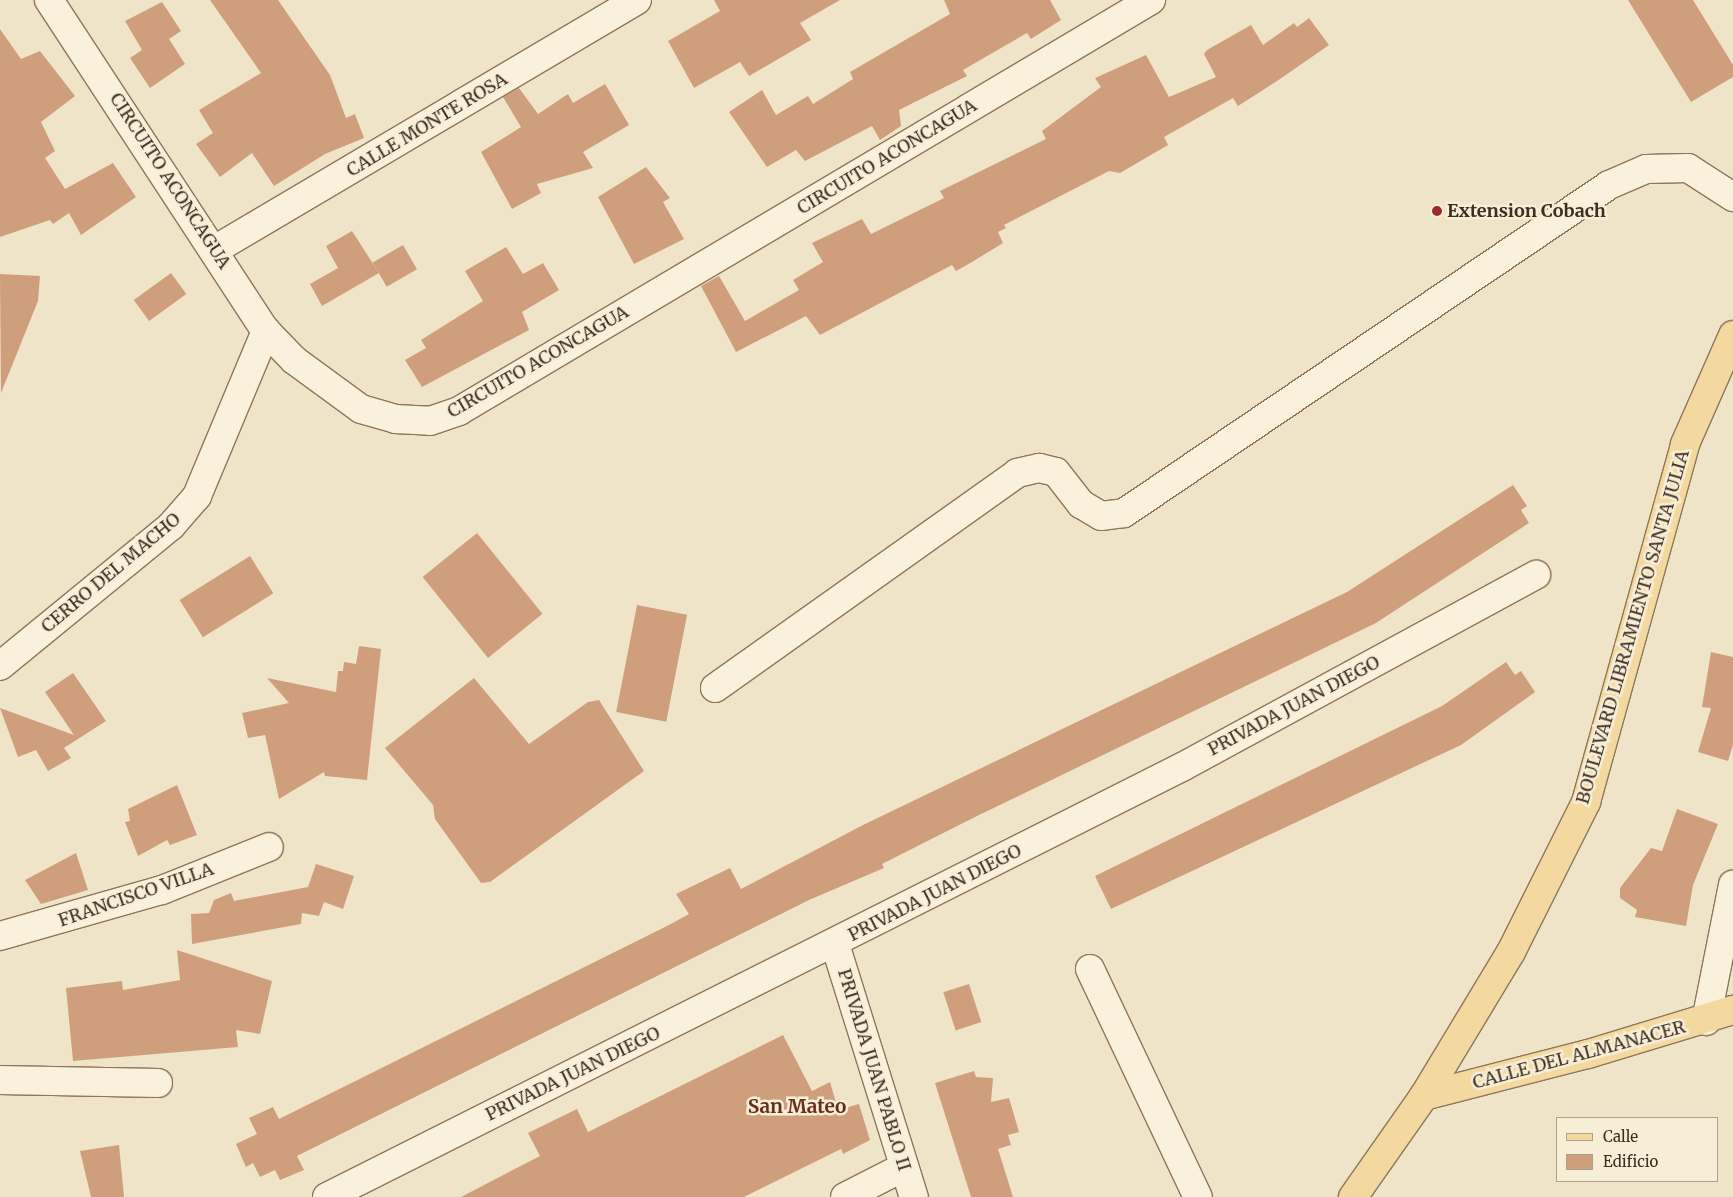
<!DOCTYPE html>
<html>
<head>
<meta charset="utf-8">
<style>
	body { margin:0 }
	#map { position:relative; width:1733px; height:1197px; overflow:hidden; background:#f0e4c8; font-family:Merriweather,serif }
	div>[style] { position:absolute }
	.building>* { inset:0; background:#cf9f7d; transform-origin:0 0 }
	.roads { filter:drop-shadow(1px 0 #8d765c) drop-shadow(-1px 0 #8d765c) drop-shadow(0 1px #8d765c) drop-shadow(0 -1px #8d765c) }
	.minor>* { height:28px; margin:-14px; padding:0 14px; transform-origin:14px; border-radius:14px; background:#faf1dc }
	.major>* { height:28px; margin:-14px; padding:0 14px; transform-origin:14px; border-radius:14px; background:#f3d9a0 }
	.dots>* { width:14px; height:14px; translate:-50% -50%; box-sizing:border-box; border:2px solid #f7eed8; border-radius:50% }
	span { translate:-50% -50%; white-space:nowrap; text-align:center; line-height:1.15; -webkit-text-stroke:5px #f7eed8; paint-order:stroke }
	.street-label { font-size:18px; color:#3d2e20 }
	.poi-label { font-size:18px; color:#3d2e20; font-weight:700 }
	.left { translate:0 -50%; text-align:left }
	.neighbourhood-label { font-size:19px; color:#6b2e1e; font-weight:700 }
	.legend { position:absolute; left:1556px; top:1117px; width:162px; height:65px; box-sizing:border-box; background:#f7eed8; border:1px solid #ada18e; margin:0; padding:6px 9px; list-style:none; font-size:15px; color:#3d2e20 }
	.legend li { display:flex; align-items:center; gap:10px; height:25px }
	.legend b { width:25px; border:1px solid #ada18e }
</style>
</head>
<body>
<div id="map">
	<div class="building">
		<i style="clip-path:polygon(210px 0,278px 0,330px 75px,346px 118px,355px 114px,364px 138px,325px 154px,274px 186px,252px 153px,220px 177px,196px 144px,213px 133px,199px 110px,261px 73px)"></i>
		<i style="clip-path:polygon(714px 0,840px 0,800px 23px,811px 40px,749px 76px,740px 62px,694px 88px,668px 41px,720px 11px)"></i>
		<i style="clip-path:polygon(944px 0,1050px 0,1061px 20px,1031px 39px,1027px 33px,963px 70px,967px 76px,899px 110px,901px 126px,880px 140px,872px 126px,805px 161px,796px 150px,767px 167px,729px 112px,762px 90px,776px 115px,808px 96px,813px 104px,853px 79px,850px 72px,950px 14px)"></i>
		<i style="clip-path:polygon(1628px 0,1693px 0,1733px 65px,1733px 77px,1691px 102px)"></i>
		<i style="clip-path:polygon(162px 2px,181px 31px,169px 39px,185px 64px,150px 88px,130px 58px,142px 50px,125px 21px)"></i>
		<i style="clip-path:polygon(1309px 18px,1329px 45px,1280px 79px,1238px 106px,1233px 98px,1164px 137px,1168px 145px,1120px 173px,1109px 171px,1004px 225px,1006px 228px,998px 232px,1003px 243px,972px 262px,956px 271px,952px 265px,820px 335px,806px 316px,736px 352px,701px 286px,719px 276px,745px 321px,799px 290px,793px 280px,823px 262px,812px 243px,862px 219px,871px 234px,944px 198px,940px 191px,1046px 139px,1042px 131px,1101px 87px,1095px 78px,1146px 55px,1169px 97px,1216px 77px,1204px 54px,1207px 50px,1251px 25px,1263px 45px,1294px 23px,1297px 27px)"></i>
		<i style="clip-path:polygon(0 29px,21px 59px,40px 51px,75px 96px,41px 122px,55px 151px,45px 158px,65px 189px,113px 163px,136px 197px,81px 235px,69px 213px,53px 224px,50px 220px,0 237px)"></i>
		<i style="clip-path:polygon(605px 84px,629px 125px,583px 152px,593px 168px,537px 184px,541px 193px,512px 209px,481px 152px,521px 127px,503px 97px,519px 88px,538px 114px,568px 94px,573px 103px)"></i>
		<i style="clip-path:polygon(646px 167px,670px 198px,663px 202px,684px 239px,634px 264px,598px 197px)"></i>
		<i style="clip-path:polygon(352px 231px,379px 273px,322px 306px,310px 284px,338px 268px,326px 246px)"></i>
		<i style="left:403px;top:245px;width:28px;height:35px;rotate:60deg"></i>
		<i style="clip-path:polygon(506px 247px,523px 274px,543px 263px,559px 290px,522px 312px,529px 330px,422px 387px,405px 360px,426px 348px,421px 340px,483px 301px,465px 271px)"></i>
		<i style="left:171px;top:273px;width:26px;height:46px;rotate:54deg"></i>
		<i style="clip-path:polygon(0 274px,40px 276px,38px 301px,1px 393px)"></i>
		<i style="clip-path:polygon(1513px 485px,1527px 506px,1521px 510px,1529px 523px,1376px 623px,977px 816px,882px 864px,884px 868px,809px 900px,297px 1156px,304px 1170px,280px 1180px,275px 1170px,260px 1177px,253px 1163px,246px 1167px,236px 1144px,257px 1134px,249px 1118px,273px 1107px,279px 1119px,669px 925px,689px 914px,676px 894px,730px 868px,741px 889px,863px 825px,1347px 592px)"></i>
		<i style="left:477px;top:533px;width:104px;height:70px;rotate:51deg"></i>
		<i style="left:250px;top:556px;width:44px;height:83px;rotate:58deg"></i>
		<i style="left:637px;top:605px;width:51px;height:109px;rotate:11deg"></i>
		<i style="clip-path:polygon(359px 646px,381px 649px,367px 780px,325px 776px,324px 772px,279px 799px,265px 735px,248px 738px,242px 713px,289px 703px,267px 678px,336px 692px,338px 671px,343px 671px,344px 662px,356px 664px)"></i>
		<i style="clip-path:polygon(1711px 652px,1733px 657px,1733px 745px,1728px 761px,1698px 752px,1711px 708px,1702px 707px)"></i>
		<i style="clip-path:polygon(1506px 662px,1515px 675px,1521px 671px,1535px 692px,1461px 745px,1111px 909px,1095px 876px,1442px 706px)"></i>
		<i style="clip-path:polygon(73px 673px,106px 721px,64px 748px,71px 758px,48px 771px,36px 750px,18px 757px,0 708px,74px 735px,45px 692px)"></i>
		<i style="clip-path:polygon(474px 678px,529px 744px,588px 702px,599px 700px,644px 771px,490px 882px,481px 883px,435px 819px,433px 805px,385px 748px)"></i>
		<i style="clip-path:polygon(177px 785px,197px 835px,170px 845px,167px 840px,138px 856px,125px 822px,130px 821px,128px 809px)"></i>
		<i style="clip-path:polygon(1677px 809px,1718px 824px,1693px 885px,1686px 926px,1635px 917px,1637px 910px,1620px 898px,1620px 888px,1651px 848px,1662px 851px)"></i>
		<i style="clip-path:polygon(76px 853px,88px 890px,41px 904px,25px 880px)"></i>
		<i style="clip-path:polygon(316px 864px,354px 876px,343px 909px,324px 902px,319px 916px,302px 913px,301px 924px,192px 944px,191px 914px,209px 913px,214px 900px,231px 893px,234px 901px,308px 887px)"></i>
		<i style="clip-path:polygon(177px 950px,272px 981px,260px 1034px,236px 1030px,238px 1047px,73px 1061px,66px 988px,122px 981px,123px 990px,180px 980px)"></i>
		<i style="left:969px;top:984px;width:40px;height:27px;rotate:72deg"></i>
		<i style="clip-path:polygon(783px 1035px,812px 1091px,830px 1082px,838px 1110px,859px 1104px,870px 1140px,843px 1154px,841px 1149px,744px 1197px,461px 1197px,540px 1156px,528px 1133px,577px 1109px,588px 1132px)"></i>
		<i style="clip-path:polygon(974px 1071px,976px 1077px,993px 1078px,991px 1102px,1009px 1098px,1019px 1132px,1008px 1135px,1011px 1145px,998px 1149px,1013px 1197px,971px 1197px,935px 1083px)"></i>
		<i style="clip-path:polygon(119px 1145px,124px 1197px,91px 1197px,80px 1151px)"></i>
	</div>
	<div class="roads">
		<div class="minor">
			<i style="left:49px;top:0;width:396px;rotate:56.8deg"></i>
			<i style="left:266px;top:331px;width:40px;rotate:46deg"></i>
			<i style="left:294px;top:360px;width:83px;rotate:36.2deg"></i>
			<i style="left:361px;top:409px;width:35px;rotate:16deg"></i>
			<i style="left:395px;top:419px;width:35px;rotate:3deg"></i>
			<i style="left:430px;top:421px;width:31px;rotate:-19deg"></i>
			<i style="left:459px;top:411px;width:805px;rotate:-30.71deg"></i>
			<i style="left:216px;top:249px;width:489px;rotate:-30.6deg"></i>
			<i style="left:0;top:666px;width:221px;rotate:-39.3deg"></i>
			<i style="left:171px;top:526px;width:40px;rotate:-49deg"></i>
			<i style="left:197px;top:496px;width:179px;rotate:-67.3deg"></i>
			<i style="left:715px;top:688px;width:371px;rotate:-35.4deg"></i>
			<i style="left:1017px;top:473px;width:23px;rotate:-13deg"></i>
			<i style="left:1039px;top:468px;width:17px;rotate:13deg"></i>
			<i style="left:1056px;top:472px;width:41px;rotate:52deg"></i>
			<i style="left:1081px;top:504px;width:23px;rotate:31deg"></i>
			<i style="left:1101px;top:516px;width:23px;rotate:-7deg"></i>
			<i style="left:1124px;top:513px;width:585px;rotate:-34.07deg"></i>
			<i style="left:1609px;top:185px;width:40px;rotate:-23.4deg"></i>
			<i style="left:1646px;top:169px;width:42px;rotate:-1.4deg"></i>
			<i style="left:1688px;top:168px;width:54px;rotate:32.8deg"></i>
			<i style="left:0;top:936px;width:168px;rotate:-15.9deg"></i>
			<i style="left:162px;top:890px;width:115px;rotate:-21.9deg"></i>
			<i style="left:835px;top:944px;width:265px;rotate:72.7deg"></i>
			<i style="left:1090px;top:969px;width:252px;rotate:64.7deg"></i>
			<i style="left:1706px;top:1021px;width:139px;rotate:-78.8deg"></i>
			<i style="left:0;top:1080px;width:158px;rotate:1.1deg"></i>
			<i style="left:327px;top:1197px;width:957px;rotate:-26.7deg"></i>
			<i style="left:1182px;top:767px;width:403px;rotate:-28.5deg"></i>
			<i style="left:845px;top:1197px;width:66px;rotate:-27deg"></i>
		</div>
		<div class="major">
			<i style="left:1424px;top:1096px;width:169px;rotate:-14.4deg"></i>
			<i style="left:1588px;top:1054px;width:152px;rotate:-16.9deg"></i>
			<i style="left:1353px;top:1197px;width:123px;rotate:-54.9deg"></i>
			<i style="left:1424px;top:1096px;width:168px;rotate:-58.9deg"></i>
			<i style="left:1511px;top:952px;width:168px;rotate:-63.4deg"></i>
			<i style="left:1586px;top:802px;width:371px;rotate:-74.5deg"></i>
			<i style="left:1685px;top:444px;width:119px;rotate:-66.2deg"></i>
		</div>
	</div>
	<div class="dots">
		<i style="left:1437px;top:211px;background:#9e2a2b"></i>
	</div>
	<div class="street-label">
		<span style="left:427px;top:125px;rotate:-31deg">CALLE MONTE ROSA</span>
		<span style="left:887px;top:157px;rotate:-31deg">CIRCUITO ACONCAGUA</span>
		<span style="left:170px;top:181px;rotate:57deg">CIRCUITO ACONCAGUA</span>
		<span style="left:538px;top:362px;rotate:-30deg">CIRCUITO ACONCAGUA</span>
		<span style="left:111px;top:573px;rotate:-40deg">CERRO DEL MACHO</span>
		<span style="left:1633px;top:627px;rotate:-74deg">BOULEVARD LIBRAMIENTO SANTA JULIA</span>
		<span style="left:1294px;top:706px;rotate:-28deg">PRIVADA JUAN DIEGO</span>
		<span style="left:935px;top:893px;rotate:-27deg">PRIVADA JUAN DIEGO</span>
		<span style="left:136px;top:895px;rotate:-19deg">FRANCISCO VILLA</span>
		<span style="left:1579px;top:1055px;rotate:-15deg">CALLE DEL ALMANACER</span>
		<span style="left:874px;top:1070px;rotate:73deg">PRIVADA JUAN PABLO II</span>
		<span style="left:573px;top:1074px;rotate:-26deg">PRIVADA JUAN DIEGO</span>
	</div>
	<div class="poi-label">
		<span class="left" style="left:1447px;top:211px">Extension Cobach</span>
	</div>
	<div class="neighbourhood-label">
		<span style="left:797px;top:1107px">San Mateo</span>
	</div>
	<ul class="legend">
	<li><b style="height:6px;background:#f3d9a0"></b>Calle</li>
	<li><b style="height:14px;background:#cf9f7d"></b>Edificio</li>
	</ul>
</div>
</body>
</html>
